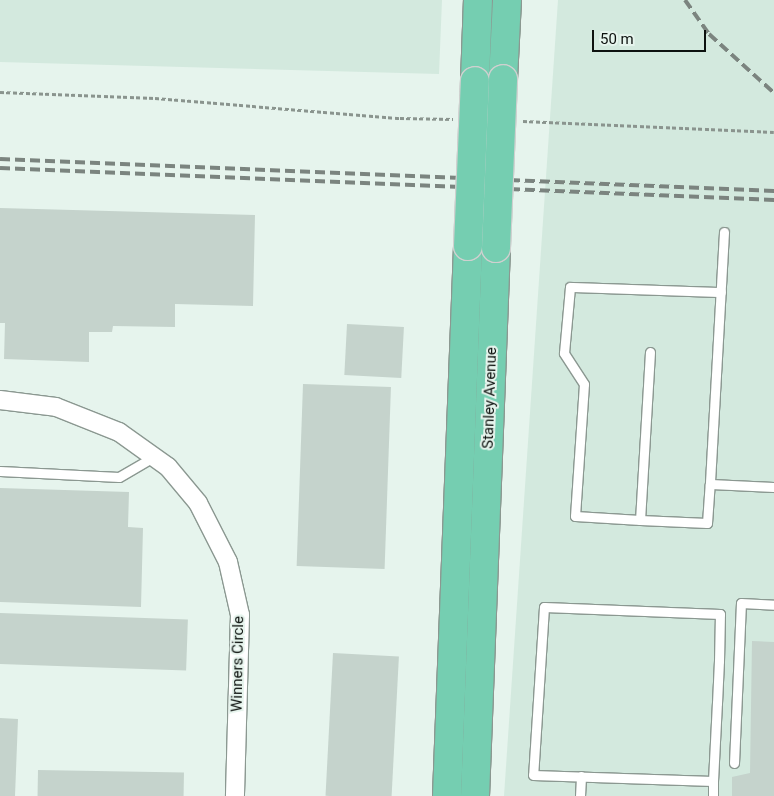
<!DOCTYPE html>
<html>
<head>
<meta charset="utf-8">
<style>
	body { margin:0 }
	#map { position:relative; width:774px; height:796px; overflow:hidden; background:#e6f4ed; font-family:Roboto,sans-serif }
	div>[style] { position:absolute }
	.built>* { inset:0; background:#d3e9de }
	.building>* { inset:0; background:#c5d3cc; transform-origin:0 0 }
	.path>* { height:2.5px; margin-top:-1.25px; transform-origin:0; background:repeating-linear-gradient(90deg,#8a948e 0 4px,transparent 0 6.5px) }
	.roads { filter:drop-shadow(1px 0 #8b9891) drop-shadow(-1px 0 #8b9891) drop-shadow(0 1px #8b9891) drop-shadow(0 -1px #8b9891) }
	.lane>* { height:9px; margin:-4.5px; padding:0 4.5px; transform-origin:4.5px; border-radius:4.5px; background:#fff }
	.street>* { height:18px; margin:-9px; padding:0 9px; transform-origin:9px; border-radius:9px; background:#fff }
	.primary>* { height:28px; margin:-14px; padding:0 14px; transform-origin:14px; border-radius:14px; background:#75ceb1 }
	.rail>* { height:4px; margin-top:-2px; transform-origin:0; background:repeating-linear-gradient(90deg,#7b847f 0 10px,transparent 0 15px) }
	.bridges { filter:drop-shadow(1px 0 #cfd0cf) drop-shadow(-1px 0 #cfd0cf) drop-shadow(0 1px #cfd0cf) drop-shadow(0 -1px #cfd0cf) }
	.primary-bridge>* { height:28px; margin:-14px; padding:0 14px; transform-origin:14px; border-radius:14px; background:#75ceb1 }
	span { translate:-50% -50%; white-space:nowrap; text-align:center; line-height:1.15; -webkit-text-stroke:4px #e6f4ed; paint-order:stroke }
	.street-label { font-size:15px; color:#0d120f }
	.scale { position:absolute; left:592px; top:30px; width:114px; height:22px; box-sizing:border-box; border:2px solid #0d120f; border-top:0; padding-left:6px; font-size:15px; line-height:18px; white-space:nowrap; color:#0d120f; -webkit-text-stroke:4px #e6f4ed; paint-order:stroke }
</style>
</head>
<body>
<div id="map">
	<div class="built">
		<i style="clip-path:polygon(0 0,442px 0,439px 74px,0 62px)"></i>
		<i style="clip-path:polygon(558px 0,774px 0,774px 796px,504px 796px)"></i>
	</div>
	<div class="building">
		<i style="clip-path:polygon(0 208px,255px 215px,253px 306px,175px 304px,175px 327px,113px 326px,112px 332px,89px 332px,89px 362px,4px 359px,5px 323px,0 323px)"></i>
		<i style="left:347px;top:324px;width:57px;height:51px;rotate:3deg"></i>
		<i style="left:303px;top:384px;width:88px;height:182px;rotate:2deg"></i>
		<i style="clip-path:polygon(0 488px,129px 492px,128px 527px,143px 528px,141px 607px,0 602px)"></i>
		<i style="left:0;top:613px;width:188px;height:51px;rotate:2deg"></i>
		<i style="clip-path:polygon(752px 641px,774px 642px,774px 796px,732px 796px,732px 777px,750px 773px)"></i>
		<i style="left:333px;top:653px;width:66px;height:143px;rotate:3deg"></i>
		<i style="clip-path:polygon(0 718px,18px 719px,15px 796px,0 796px)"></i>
		<i style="left:38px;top:770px;width:146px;height:26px;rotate:1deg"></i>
	</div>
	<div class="path">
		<i style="left:0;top:92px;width:155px;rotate:2.2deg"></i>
		<i style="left:155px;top:98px;width:246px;rotate:4.7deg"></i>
		<i style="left:400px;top:118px;width:53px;rotate:1.1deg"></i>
		<i style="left:523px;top:121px;width:251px;rotate:2.5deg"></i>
	</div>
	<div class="roads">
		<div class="lane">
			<i style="left:724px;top:232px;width:252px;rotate:93.2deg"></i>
			<i style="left:710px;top:484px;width:64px;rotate:2.7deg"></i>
			<i style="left:650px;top:352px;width:168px;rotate:93.4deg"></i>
			<i style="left:640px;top:520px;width:67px;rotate:2.6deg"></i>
			<i style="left:707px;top:523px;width:39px;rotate:-86deg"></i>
			<i style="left:0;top:471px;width:119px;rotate:2.9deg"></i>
			<i style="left:119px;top:477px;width:42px;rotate:-30.3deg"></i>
			<i style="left:640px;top:520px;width:65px;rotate:-176.5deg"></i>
			<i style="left:575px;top:516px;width:132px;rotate:-86.1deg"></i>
			<i style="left:584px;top:384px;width:37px;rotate:-123deg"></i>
			<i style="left:564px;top:353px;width:66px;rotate:-84.8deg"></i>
			<i style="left:570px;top:287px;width:151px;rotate:1.9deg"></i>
			<i style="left:734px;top:763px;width:160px;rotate:-87.5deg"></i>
			<i style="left:741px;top:603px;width:33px;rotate:3deg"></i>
			<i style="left:580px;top:796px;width:20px;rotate:-87deg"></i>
			<i style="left:713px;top:796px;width:15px;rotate:-90deg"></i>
			<i style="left:713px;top:781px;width:78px;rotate:-87.1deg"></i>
			<i style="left:717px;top:703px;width:42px;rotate:-87.3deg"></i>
			<i style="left:719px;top:661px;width:47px;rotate:-88.8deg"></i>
			<i style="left:720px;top:614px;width:176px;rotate:-177.7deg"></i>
			<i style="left:544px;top:607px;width:168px;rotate:93.7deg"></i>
			<i style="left:533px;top:775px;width:180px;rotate:1.9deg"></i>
		</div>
		<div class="street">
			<i style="left:0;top:400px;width:56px;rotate:7.1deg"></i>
			<i style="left:56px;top:407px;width:68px;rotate:21.6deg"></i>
			<i style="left:119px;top:432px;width:60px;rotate:35.5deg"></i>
			<i style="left:168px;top:467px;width:47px;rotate:50.2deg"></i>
			<i style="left:198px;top:503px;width:66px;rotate:63deg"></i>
			<i style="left:228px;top:562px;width:54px;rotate:77.2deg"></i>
			<i style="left:240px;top:615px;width:181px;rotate:91.6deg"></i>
		</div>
		<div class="primary">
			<i style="left:503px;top:79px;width:79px;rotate:-87.1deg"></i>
			<i style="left:475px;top:81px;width:81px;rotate:-87.9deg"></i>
			<i style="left:447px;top:796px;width:550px;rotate:-87.81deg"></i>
			<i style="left:475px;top:796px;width:548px;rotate:-87.81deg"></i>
		</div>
	</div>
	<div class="rail">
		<i style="left:685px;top:0;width:42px;rotate:54.8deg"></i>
		<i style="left:709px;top:34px;width:88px;rotate:42.2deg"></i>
		<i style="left:0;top:159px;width:775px;rotate:2.37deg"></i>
		<i style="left:0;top:168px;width:775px;rotate:2.37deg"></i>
	</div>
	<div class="bridges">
		<div class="primary-bridge">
			<i style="left:468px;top:246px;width:165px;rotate:-87.6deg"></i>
			<i style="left:496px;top:248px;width:169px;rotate:-87.6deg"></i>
		</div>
	</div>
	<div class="street-label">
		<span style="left:490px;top:398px;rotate:-88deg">Stanley Avenue</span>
		<span style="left:238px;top:664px;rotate:-89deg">Winners Circle</span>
	</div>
	<div class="scale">50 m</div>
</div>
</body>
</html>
